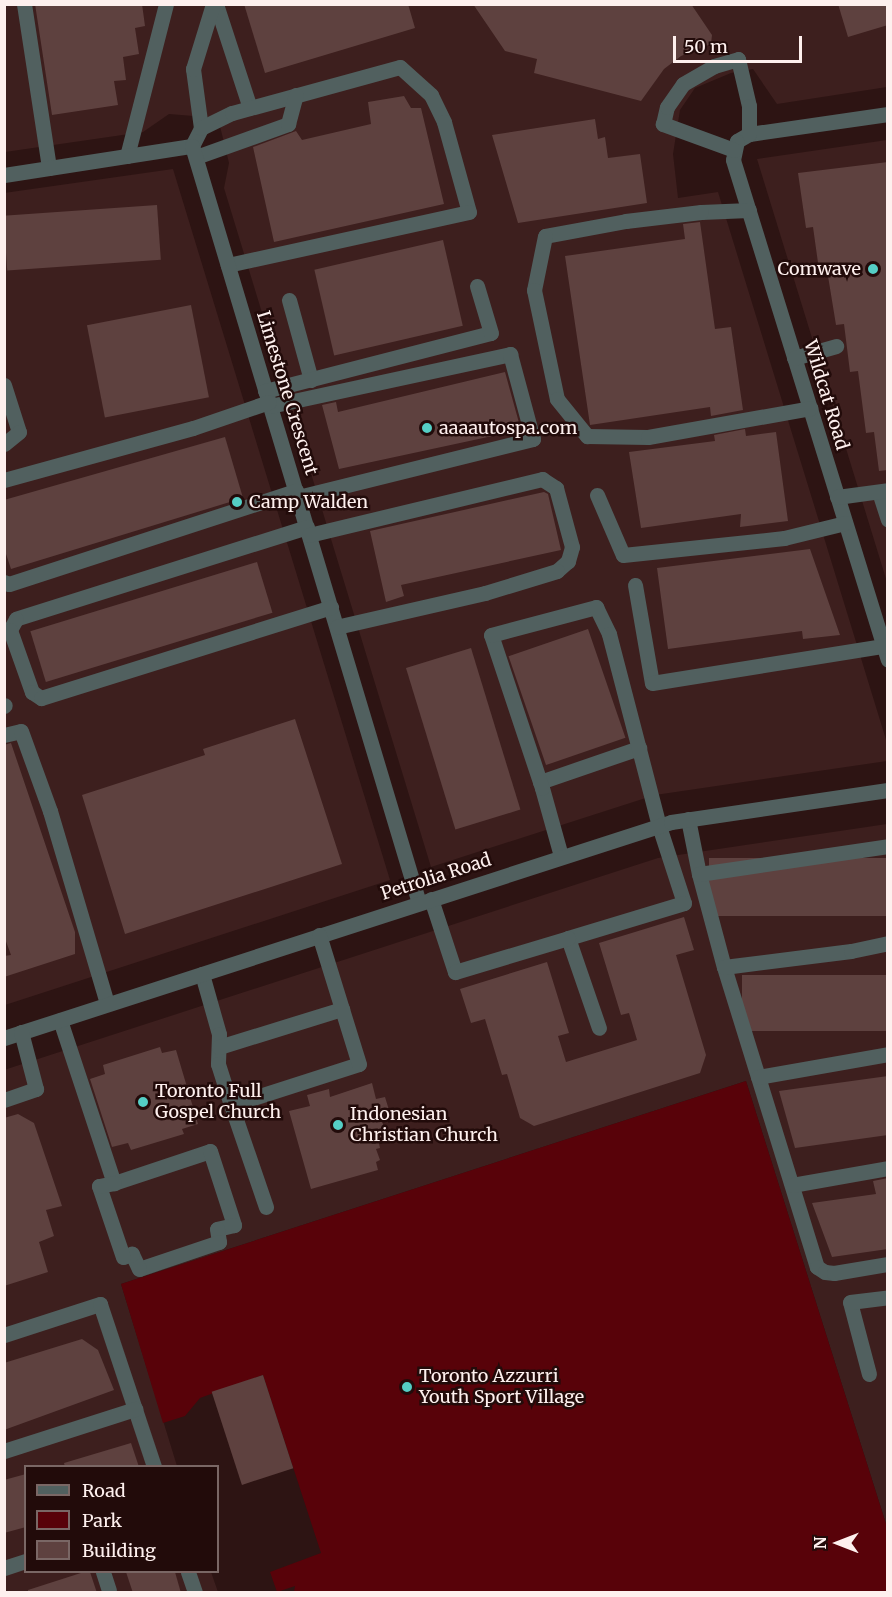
<!DOCTYPE html>
<html>
<head>
<meta charset="utf-8">
<style>
	body { margin:0 }
	#map { position:relative; width:892px; height:1597px; overflow:hidden; background:#2d1413; font-family:Merriweather,serif }
	div>[style] { position:absolute }
	.built>* { inset:0; background:#3d1f1e }
	.green>* { inset:0; background:#580209 }
	.building>* { inset:0; background:#5e413f; transform-origin:0 0 }
	.minor>* { height:15px; margin:-7.5px; padding:0 7.5px; transform-origin:7.5px; border-radius:7.5px; background:#51605f }
	.dots>* { width:16px; height:16px; translate:-50% -50%; box-sizing:border-box; border:3px solid #220b0a; border-radius:50% }
	span { translate:-50% -50%; white-space:nowrap; text-align:center; line-height:1.15; -webkit-text-stroke:5px #220b0a; paint-order:stroke }
	.poi-label { font-size:18px; color:#fef0ee }
	.right { translate:-100% -50%; text-align:right }
	.left { translate:0 -50%; text-align:left }
	.street-label { font-size:18px; color:#fef0ee }
	.frame { position:absolute; inset:0; border:6px solid #fef0ee; pointer-events:none }
	.legend { position:absolute; left:24px; top:1465px; width:195px; height:108px; box-sizing:border-box; background:#220b0a; border:2px solid #7a6765; margin:0; padding:8px 10px; list-style:none; font-size:18px; color:#fef0ee }
	.legend li { display:flex; align-items:center; gap:12px; height:30px }
	.legend b { width:30px; border:2px solid #7a6765 }
	.north { position:absolute; left:808px; top:1513px; width:60px; height:60px; -webkit-text-stroke:4px #220b0a; paint-order:stroke; rotate:270deg; font-size:16px; font-weight:700; line-height:24px; text-align:center; color:#fef0ee }
	.north::after { content:''; display:block; margin:auto; width:21px; height:27px; background:#fef0ee; clip-path:polygon(50% 0,100% 100%,50% 72%,0 100%) }
	.scale { position:absolute; left:673px; top:36px; width:129px; height:27px; box-sizing:border-box; border:3px solid #fef0ee; border-top:0; padding-left:8px; font-size:18px; line-height:21px; white-space:nowrap; color:#fef0ee; -webkit-text-stroke:4px #220b0a; paint-order:stroke }
</style>
</head>
<body>
<div id="map">
	<div class="built">
		<i style="clip-path:polygon(4px 5px,887px 5px,887px 87px,777px 104px,753px 69px,731px 73px,695px 88px,680px 110px,673px 154px,678px 198px,718px 192px,887px 743px,887px 761px,655px 795px,431px 867px,224px 188px,229px 163px,218px 118px,169px 114px,143px 132px,5px 152px)"></i>
		<i style="clip-path:polygon(887px 140px,887px 582px,757px 159px)"></i>
		<i style="clip-path:polygon(173px 169px,390px 880px,5px 1005px,4px 193px)"></i>
		<i style="clip-path:polygon(887px 824px,887px 1527px,746px 1081px,121px 1284px,177px 1466px,26px 1466px,26px 1572px,211px 1572px,218px 1592px,5px 1592px,4px 1070px,658px 858px)"></i>
	</div>
	<div class="green">
		<i style="clip-path:polygon(746px 1081px,887px 1527px,887px 1592px,294px 1592px,295px 1586px,277px 1592px,270px 1572px,321px 1553px,263px 1375px,200px 1398px,185px 1416px,163px 1423px,121px 1284px)"></i>
	</div>
	<div class="building">
		<i style="clip-path:polygon(35px 4px,142px 4px,145px 26px,135px 28px,139px 54px,123px 57px,126px 80px,114px 81px,118px 105px,52px 115px)"></i>
		<i style="clip-path:polygon(244px 4px,408px 4px,415px 28px,265px 73px)"></i>
		<i style="clip-path:polygon(473px 4px,691px 4px,712px 35px,711px 44px,681px 56px,664px 69px,641px 101px,534px 73px,537px 59px,505px 51px)"></i>
		<i style="clip-path:polygon(838px 4px,888px 4px,888px 25px,848px 37px)"></i>
		<i style="clip-path:polygon(404px 96px,411px 108px,421px 108px,444px 204px,274px 242px,253px 147px,296px 131px,302px 140px,371px 124px,368px 102px)"></i>
		<i style="clip-path:polygon(595px 119px,598px 139px,605px 137px,608px 158px,640px 154px,647px 203px,518px 223px,492px 135px)"></i>
		<i style="clip-path:polygon(888px 162px,888px 470px,879px 471px,874px 432px,866px 433px,858px 371px,850px 372px,844px 324px,836px 325px,828px 276px,820px 277px,813px 227px,806px 228px,798px 173px)"></i>
		<i style="left:157px;top:205px;width:55px;height:154px;rotate:86deg"></i>
		<i style="clip-path:polygon(700px 222px,715px 329px,731px 327px,743px 410px,711px 416px,710px 407px,590px 425px,565px 256px,685px 239px,683px 224px)"></i>
		<i style="left:443px;top:240px;width:88px;height:132px;rotate:77deg"></i>
		<i style="left:191px;top:305px;width:94px;height:106px;rotate:79deg"></i>
		<i style="clip-path:polygon(505px 372px,521px 430px,339px 469px,322px 405px,336px 402px,338px 412px)"></i>
		<i style="clip-path:polygon(745px 429px,746px 436px,776px 432px,788px 521px,740px 527px,741px 514px,641px 528px,629px 452px,715px 441px,714px 435px)"></i>
		<i style="clip-path:polygon(225px 437px,243px 498px,11px 569px,4px 548px,4px 500px)"></i>
		<i style="clip-path:polygon(544px 492px,548px 494px,561px 550px,401px 585px,404px 596px,386px 602px,370px 531px)"></i>
		<i style="clip-path:polygon(810px 549px,840px 635px,803px 639px,802px 631px,668px 649px,657px 568px)"></i>
		<i style="left:257px;top:562px;width:53px;height:237px;rotate:73deg"></i>
		<i style="left:588px;top:629px;width:115px;height:84px;rotate:71deg"></i>
		<i style="left:471px;top:648px;width:169px;height:68px;rotate:73deg"></i>
		<i style="clip-path:polygon(295px 719px,342px 864px,125px 934px,82px 795px,205px 755px,203px 749px)"></i>
		<i style="clip-path:polygon(11px 743px,75px 932px,75px 954px,4px 977px,4px 956px,11px 955px,4px 936px,4px 745px)"></i>
		<i style="left:888px;top:858px;width:58px;height:179px;rotate:90deg"></i>
		<i style="clip-path:polygon(684px 917px,694px 950px,676px 955px,706px 1055px,700px 1073px,534px 1126px,520px 1118px,507px 1074px,502px 1075px,485px 1019px,471px 1023px,460px 989px,547px 962px,569px 1033px,558px 1036px,566px 1062px,637px 1040px,629px 1013px,621px 1015px,599px 943px)"></i>
		<i style="left:888px;top:975px;width:56px;height:146px;rotate:90deg"></i>
		<i style="clip-path:polygon(160px 1047px,162px 1053px,176px 1050px,198px 1124px,182px 1129px,184px 1134px,131px 1150px,128px 1143px,112px 1147px,90px 1079px,105px 1074px,103px 1065px)"></i>
		<i style="clip-path:polygon(888px 1076px,888px 1135px,795px 1148px,779px 1091px)"></i>
		<i style="clip-path:polygon(372px 1083px,376px 1099px,385px 1097px,389px 1110px,380px 1113px,386px 1136px,378px 1139px,380px 1148px,376px 1149px,380px 1160px,376px 1162px,378px 1170px,311px 1189px,289px 1111px,310px 1106px,307px 1095px,329px 1089px,330px 1097px)"></i>
		<i style="clip-path:polygon(18px 1114px,34px 1123px,62px 1206px,46px 1210px,54px 1236px,39px 1242px,48px 1272px,4px 1286px,4px 1118px)"></i>
		<i style="clip-path:polygon(888px 1178px,888px 1249px,832px 1257px,812px 1203px,876px 1194px,873px 1181px)"></i>
		<i style="clip-path:polygon(82px 1339px,98px 1350px,114px 1390px,4px 1430px,4px 1363px)"></i>
		<i style="left:263px;top:1375px;width:98px;height:54px;rotate:72deg"></i>
		<i style="clip-path:polygon(131px 1443px,139px 1467px,65px 1467px,64px 1463px)"></i>
		<i style="clip-path:polygon(26px 1474px,26px 1527px,4px 1533px,4px 1480px)"></i>
		<i style="clip-path:polygon(84px 1572px,90px 1572px,97px 1593px,28px 1593px,28px 1590px)"></i>
		<i style="clip-path:polygon(126px 1572px,175px 1572px,181px 1593px,133px 1593px)"></i>
	</div>
	<div class="minor">
		<i style="left:24px;top:4px;width:166px;rotate:81.3deg"></i>
		<i style="left:216px;top:4px;width:109px;rotate:71.9deg"></i>
		<i style="left:888px;top:114px;width:140px;rotate:171.8deg"></i>
		<i style="left:749px;top:134px;width:14px;rotate:150deg"></i>
		<i style="left:737px;top:141px;width:19px;rotate:102deg"></i>
		<i style="left:733px;top:160px;width:523px;rotate:72.78deg"></i>
		<i style="left:201px;top:128px;width:60px;rotate:-97.7deg"></i>
		<i style="left:193px;top:69px;width:68px;rotate:-72.9deg"></i>
		<i style="left:192px;top:146px;width:20px;rotate:-63deg"></i>
		<i style="left:201px;top:128px;width:34px;rotate:-26deg"></i>
		<i style="left:232px;top:113px;width:174px;rotate:-15.3deg"></i>
		<i style="left:400px;top:67px;width:42px;rotate:42.1deg"></i>
		<i style="left:431px;top:95px;width:30px;rotate:64deg"></i>
		<i style="left:444px;top:122px;width:93px;rotate:74.5deg"></i>
		<i style="left:469px;top:212px;width:247px;rotate:167.6deg"></i>
		<i style="left:734px;top:150px;width:76px;rotate:-159.9deg"></i>
		<i style="left:663px;top:124px;width:17px;rotate:-77deg"></i>
		<i style="left:667px;top:107px;width:28px;rotate:-55deg"></i>
		<i style="left:683px;top:84px;width:36px;rotate:-30deg"></i>
		<i style="left:714px;top:66px;width:25px;rotate:-16deg"></i>
		<i style="left:738px;top:59px;width:48px;rotate:76.8deg"></i>
		<i style="left:749px;top:106px;width:28px;rotate:90deg"></i>
		<i style="left:127px;top:156px;width:157px;rotate:-75.6deg"></i>
		<i style="left:196px;top:157px;width:98px;rotate:-19.7deg"></i>
		<i style="left:288px;top:124px;width:30px;rotate:-75deg"></i>
		<i style="left:4px;top:175px;width:190px;rotate:-8.8deg"></i>
		<i style="left:192px;top:146px;width:790px;rotate:73.31deg"></i>
		<i style="left:749px;top:210px;width:48px;rotate:177.6deg"></i>
		<i style="left:701px;top:212px;width:76px;rotate:173.2deg"></i>
		<i style="left:626px;top:221px;width:82px;rotate:169.5deg"></i>
		<i style="left:545px;top:236px;width:55px;rotate:101.5deg"></i>
		<i style="left:534px;top:290px;width:111px;rotate:78.1deg"></i>
		<i style="left:557px;top:399px;width:48px;rotate:51deg"></i>
		<i style="left:587px;top:436px;width:61px;rotate:0.9deg"></i>
		<i style="left:648px;top:437px;width:165px;rotate:-10.1deg"></i>
		<i style="left:289px;top:300px;width:83px;rotate:74.6deg"></i>
		<i style="left:794px;top:358px;width:44px;rotate:-15.9deg"></i>
		<i style="left:4px;top:385px;width:49px;rotate:72.3deg"></i>
		<i style="left:19px;top:432px;width:19px;rotate:141deg"></i>
		<i style="left:265px;top:391px;width:233px;rotate:-14.4deg"></i>
		<i style="left:491px;top:333px;width:49px;rotate:-106.6deg"></i>
		<i style="left:270px;top:406px;width:246px;rotate:-12.2deg"></i>
		<i style="left:510px;top:354px;width:88px;rotate:74.9deg"></i>
		<i style="left:533px;top:439px;width:242px;rotate:166.1deg"></i>
		<i style="left:4px;top:480px;width:196px;rotate:-15.4deg"></i>
		<i style="left:193px;top:428px;width:80px;rotate:-18.9deg"></i>
		<i style="left:879px;top:492px;width:29px;rotate:72deg"></i>
		<i style="left:597px;top:495px;width:65px;rotate:66.6deg"></i>
		<i style="left:623px;top:555px;width:162px;rotate:-6deg"></i>
		<i style="left:784px;top:538px;width:63px;rotate:-13.8deg"></i>
		<i style="left:837px;top:497px;width:51px;rotate:-7.8deg"></i>
		<i style="left:307px;top:527px;width:305px;rotate:162.5deg"></i>
		<i style="left:16px;top:619px;width:13px;rotate:119deg"></i>
		<i style="left:10px;top:630px;width:66px;rotate:70.5deg"></i>
		<i style="left:32px;top:692px;width:11px;rotate:34deg"></i>
		<i style="left:41px;top:698px;width:304px;rotate:-17.4deg"></i>
		<i style="left:309px;top:535px;width:240px;rotate:-13.5deg"></i>
		<i style="left:542px;top:479px;width:17px;rotate:33deg"></i>
		<i style="left:556px;top:488px;width:61px;rotate:74.8deg"></i>
		<i style="left:572px;top:547px;width:15px;rotate:106deg"></i>
		<i style="left:568px;top:561px;width:15px;rotate:138deg"></i>
		<i style="left:557px;top:571px;width:75px;rotate:163deg"></i>
		<i style="left:485px;top:593px;width:152px;rotate:167.1deg"></i>
		<i style="left:4px;top:582px;width:5px;rotate:22deg"></i>
		<i style="left:9px;top:584px;width:302px;rotate:-18deg"></i>
		<i style="left:635px;top:585px;width:99px;rotate:80.2deg"></i>
		<i style="left:652px;top:683px;width:239px;rotate:-9.1deg"></i>
		<i style="left:4px;top:706px;width:1px;rotate:-45deg"></i>
		<i style="left:4px;top:735px;width:17px;rotate:-13deg"></i>
		<i style="left:21px;top:731px;width:85px;rotate:70.1deg"></i>
		<i style="left:50px;top:811px;width:201px;rotate:73.5deg"></i>
		<i style="left:540px;top:782px;width:105px;rotate:-19deg"></i>
		<i style="left:688px;top:819px;width:56px;rotate:78.7deg"></i>
		<i style="left:699px;top:874px;width:96px;rotate:75deg"></i>
		<i style="left:724px;top:967px;width:314px;rotate:72.8deg"></i>
		<i style="left:817px;top:1267px;width:9px;rotate:32deg"></i>
		<i style="left:825px;top:1272px;width:9px;rotate:6deg"></i>
		<i style="left:834px;top:1273px;width:55px;rotate:-9.5deg"></i>
		<i style="left:561px;top:856px;width:71px;rotate:-105.6deg"></i>
		<i style="left:542px;top:788px;width:161px;rotate:-108.4deg"></i>
		<i style="left:491px;top:635px;width:109px;rotate:-14.9deg"></i>
		<i style="left:596px;top:607px;width:30px;rotate:64deg"></i>
		<i style="left:609px;top:634px;width:198px;rotate:75.4deg"></i>
		<i style="left:659px;top:826px;width:81px;rotate:72deg"></i>
		<i style="left:684px;top:903px;width:121px;rotate:163.2deg"></i>
		<i style="left:568px;top:938px;width:95px;rotate:71deg"></i>
		<i style="left:699px;top:874px;width:191px;rotate:-8.4deg"></i>
		<i style="left:431px;top:899px;width:77px;rotate:71.8deg"></i>
		<i style="left:455px;top:972px;width:118px;rotate:-16.7deg"></i>
		<i style="left:724px;top:967px;width:128px;rotate:-7.2deg"></i>
		<i style="left:851px;top:951px;width:38px;rotate:-12deg"></i>
		<i style="left:202px;top:974px;width:62px;rotate:74.2deg"></i>
		<i style="left:219px;top:1034px;width:30px;rotate:92deg"></i>
		<i style="left:218px;top:1064px;width:43px;rotate:72.4deg"></i>
		<i style="left:60px;top:1020px;width:172px;rotate:71.7deg"></i>
		<i style="left:114px;top:1183px;width:101px;rotate:-18.4deg"></i>
		<i style="left:210px;top:1151px;width:78px;rotate:72deg"></i>
		<i style="left:234px;top:1225px;width:17px;rotate:167deg"></i>
		<i style="left:217px;top:1229px;width:13px;rotate:81deg"></i>
		<i style="left:219px;top:1242px;width:84px;rotate:161.4deg"></i>
		<i style="left:139px;top:1269px;width:17px;rotate:-115deg"></i>
		<i style="left:132px;top:1254px;width:9px;rotate:162deg"></i>
		<i style="left:123px;top:1257px;width:75px;rotate:-108.7deg"></i>
		<i style="left:99px;top:1186px;width:15px;rotate:-11deg"></i>
		<i style="left:4px;top:1038px;width:701px;rotate:-17.94deg"></i>
		<i style="left:671px;top:822px;width:219px;rotate:-8.4deg"></i>
		<i style="left:219px;top:1047px;width:129px;rotate:-17.2deg"></i>
		<i style="left:758px;top:1077px;width:132px;rotate:-10deg"></i>
		<i style="left:4px;top:1100px;width:34px;rotate:-19deg"></i>
		<i style="left:36px;top:1089px;width:59px;rotate:-104.7deg"></i>
		<i style="left:792px;top:1185px;width:97px;rotate:-10deg"></i>
		<i style="left:266px;top:1207px;width:108px;rotate:-108.9deg"></i>
		<i style="left:231px;top:1105px;width:134px;rotate:-17.8deg"></i>
		<i style="left:359px;top:1064px;width:135px;rotate:-107.2deg"></i>
		<i style="left:4px;top:1335px;width:101px;rotate:-17.9deg"></i>
		<i style="left:100px;top:1304px;width:171px;rotate:71.6deg"></i>
		<i style="left:869px;top:1374px;width:74px;rotate:-104.8deg"></i>
		<i style="left:850px;top:1302px;width:38px;rotate:-7deg"></i>
		<i style="left:4px;top:1451px;width:138px;rotate:-17.8deg"></i>
		<i style="left:4px;top:1568px;width:23px;rotate:-18deg"></i>
		<i style="left:103px;top:1572px;width:19px;rotate:72deg"></i>
		<i style="left:188px;top:1572px;width:21px;rotate:71deg"></i>
	</div>
	<div class="dots">
		<i style="left:873px;top:269px;background:#55cec5"></i>
		<i style="left:427px;top:428px;background:#55cec5"></i>
		<i style="left:237px;top:502px;background:#55cec5"></i>
		<i style="left:143px;top:1102px;background:#55cec5"></i>
		<i style="left:338px;top:1125px;background:#55cec5"></i>
		<i style="left:407px;top:1387px;background:#55cec5"></i>
	</div>
	<div class="poi-label">
		<span class="right" style="left:861px;top:269px">Comwave</span>
		<span class="left" style="left:439px;top:428px">aaaautospa.com</span>
		<span class="left" style="left:249px;top:502px">Camp Walden</span>
		<span class="left" style="left:155px;top:1102px">Toronto Full<br>Gospel Church</span>
		<span class="left" style="left:350px;top:1125px">Indonesian<br>Christian Church</span>
		<span class="left" style="left:419px;top:1387px">Toronto Azzurri<br>Youth Sport Village</span>
	</div>
	<div class="street-label">
		<span style="left:287px;top:393px;rotate:73deg">Limestone Crescent</span>
		<span style="left:826px;top:395px;rotate:73deg">Wildcat Road</span>
		<span style="left:436px;top:877px;rotate:-18deg">Petrolia Road</span>
	</div>
	<div class="frame"></div>
	<ul class="legend">
	<li><b style="height:8px;background:#51605f"></b>Road</li>
	<li><b style="height:16px;background:#580209"></b>Park</li>
	<li><b style="height:16px;background:#5e413f"></b>Building</li>
	</ul>
	<div class="north">N</div>
	<div class="scale">50 m</div>
</div>
</body>
</html>
